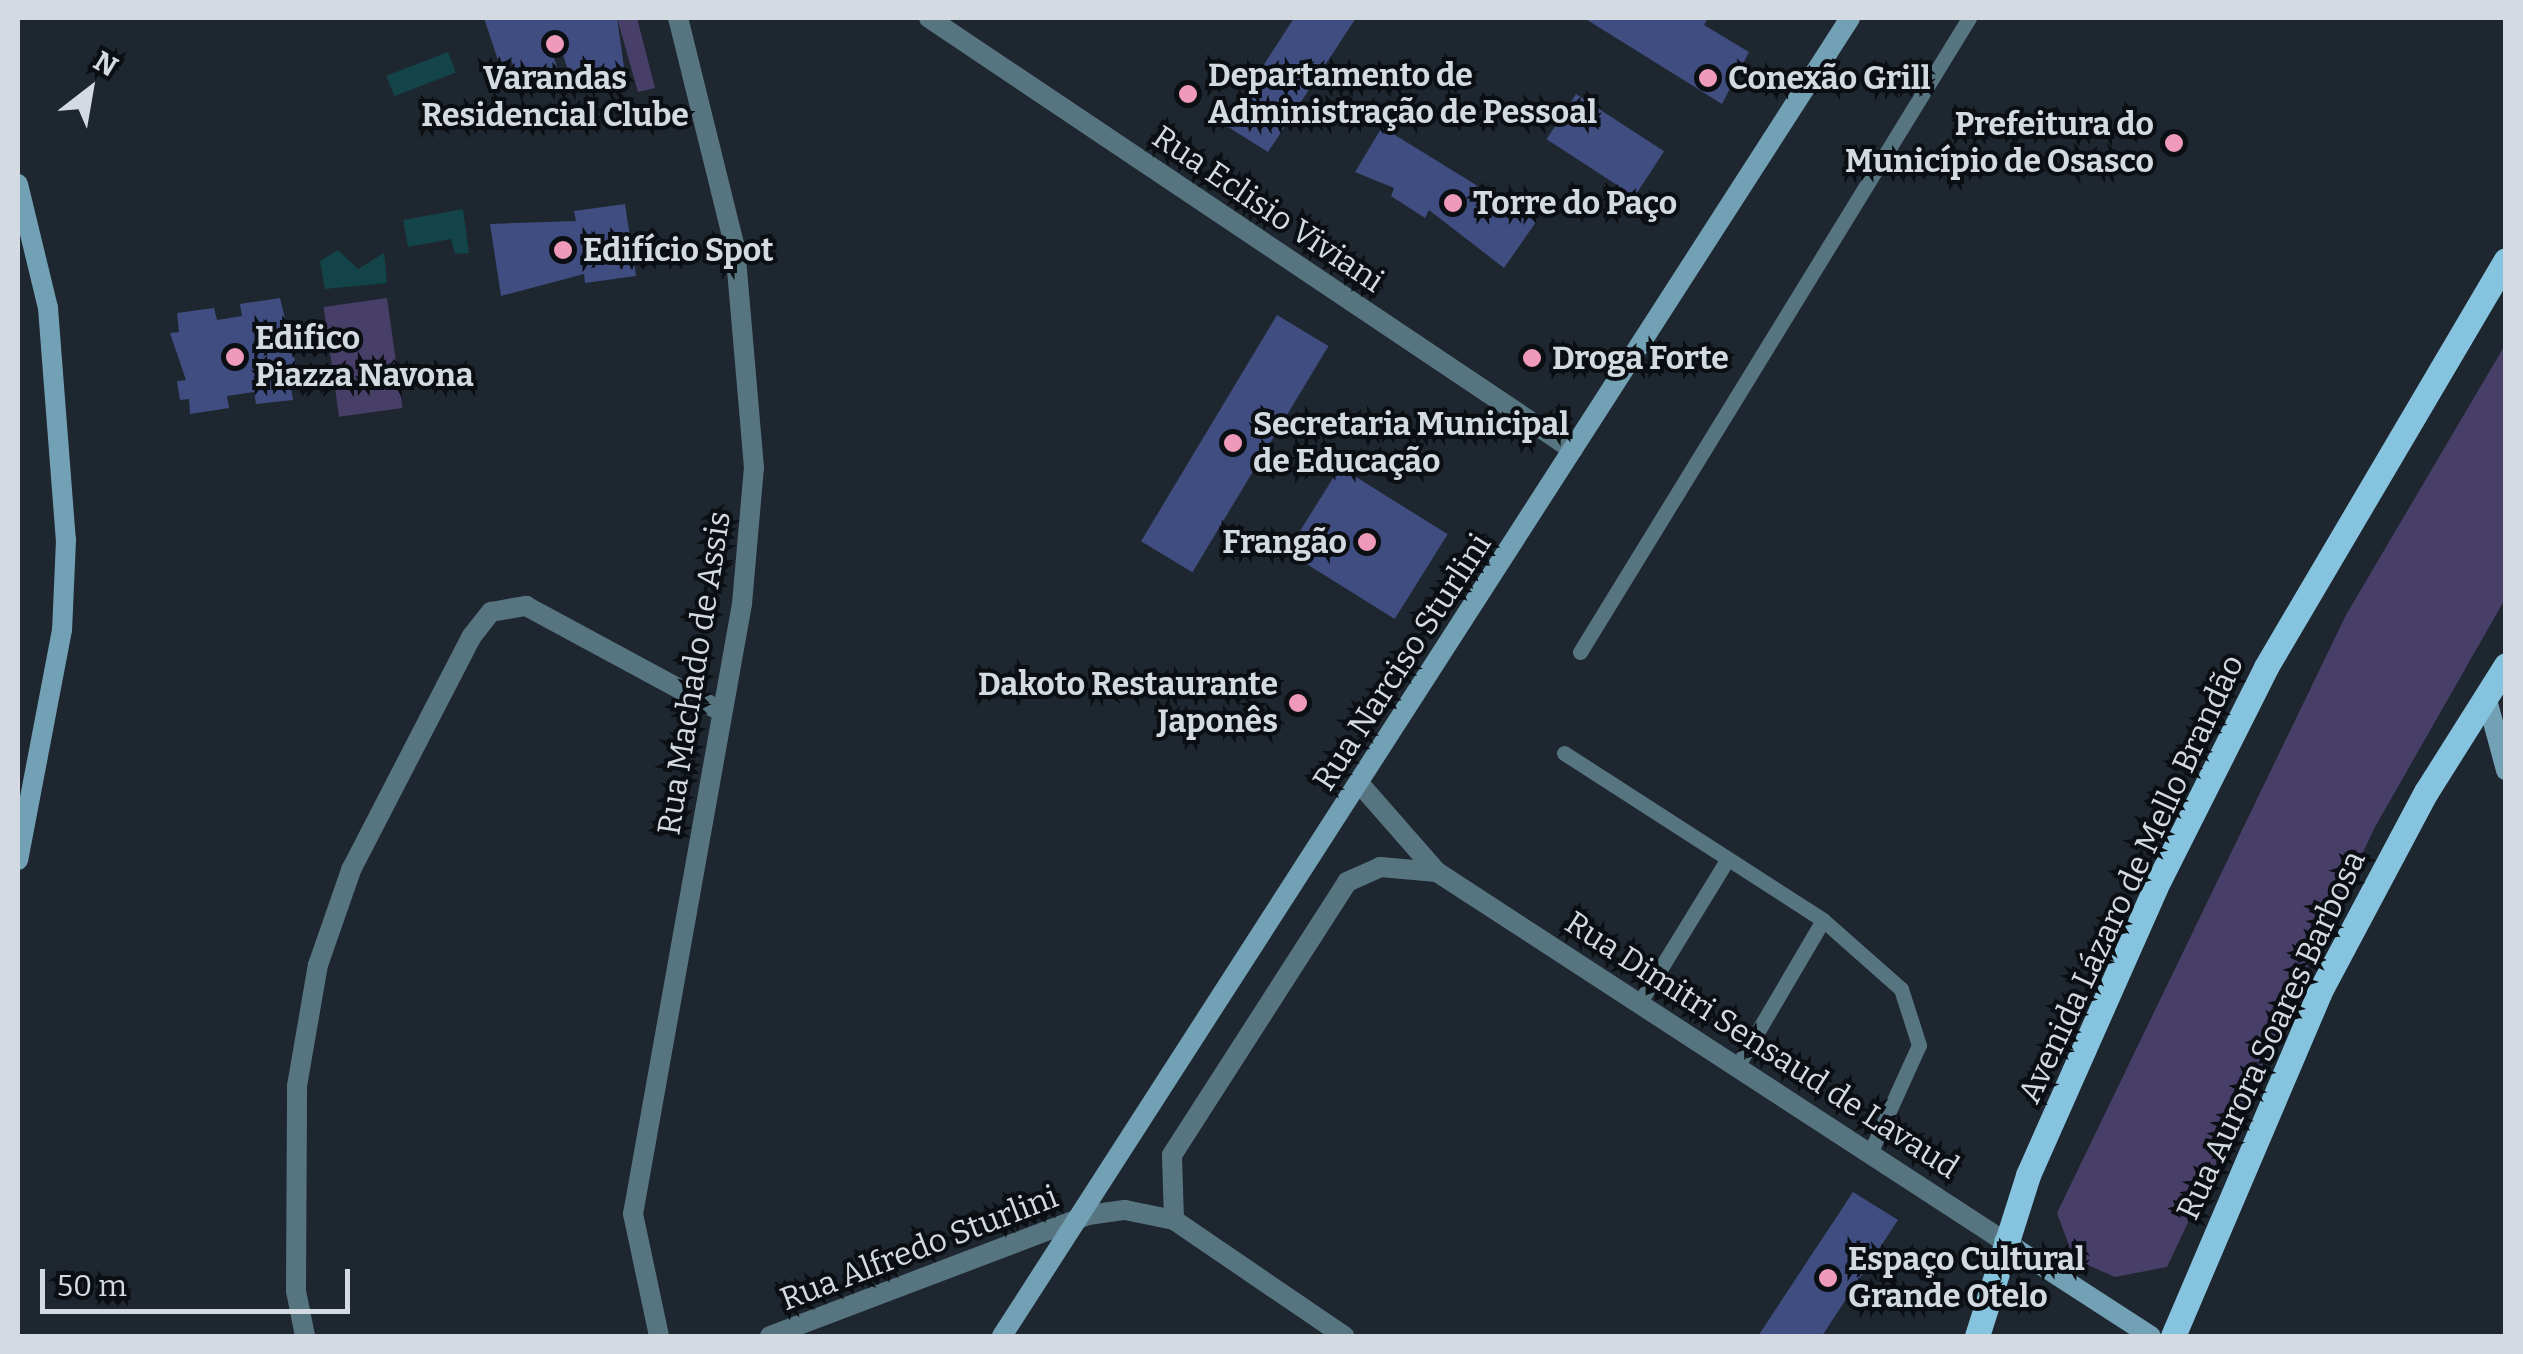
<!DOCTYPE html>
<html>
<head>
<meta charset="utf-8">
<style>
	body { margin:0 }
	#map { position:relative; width:2523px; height:1354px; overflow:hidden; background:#1e262f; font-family:Bitter,serif }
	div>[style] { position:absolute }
	.green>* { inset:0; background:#483f69; transform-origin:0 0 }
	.water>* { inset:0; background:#13444a; transform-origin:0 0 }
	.building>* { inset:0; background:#404d80; transform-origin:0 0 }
	.lane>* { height:15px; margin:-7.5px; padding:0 7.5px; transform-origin:7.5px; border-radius:7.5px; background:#577481 }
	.street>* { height:20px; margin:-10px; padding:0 10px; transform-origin:10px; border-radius:10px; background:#577481 }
	.secondary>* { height:20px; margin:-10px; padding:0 10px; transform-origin:10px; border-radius:10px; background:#72a0b5 }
	.primary>* { height:25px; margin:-12.5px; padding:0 12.5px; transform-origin:12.5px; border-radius:12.5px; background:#86c3de }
	.dots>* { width:28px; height:28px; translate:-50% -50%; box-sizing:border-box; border:5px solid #0b0f13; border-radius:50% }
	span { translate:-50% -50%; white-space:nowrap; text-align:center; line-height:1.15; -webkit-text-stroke:8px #0b0f13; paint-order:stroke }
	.poi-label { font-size:32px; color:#d4dae1; font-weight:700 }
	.left { translate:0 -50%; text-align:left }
	.right { translate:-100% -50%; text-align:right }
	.street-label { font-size:32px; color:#d4dae1 }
	.frame { position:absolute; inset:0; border:20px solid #d4dae1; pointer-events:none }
	.north { position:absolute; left:40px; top:40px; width:100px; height:100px; -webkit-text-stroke:8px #0b0f13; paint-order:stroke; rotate:31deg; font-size:28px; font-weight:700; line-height:40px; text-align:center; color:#d4dae1 }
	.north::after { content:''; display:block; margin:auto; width:35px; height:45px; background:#d4dae1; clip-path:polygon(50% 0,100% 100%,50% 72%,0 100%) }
	.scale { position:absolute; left:40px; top:1269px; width:310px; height:45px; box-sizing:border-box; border:5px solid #d4dae1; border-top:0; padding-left:12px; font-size:30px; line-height:35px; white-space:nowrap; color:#d4dae1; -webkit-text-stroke:8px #0b0f13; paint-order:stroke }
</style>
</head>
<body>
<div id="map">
	<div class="green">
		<i style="clip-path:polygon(617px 18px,637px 18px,655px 88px,638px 92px)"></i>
		<i style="left:387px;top:298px;width:111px;height:64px;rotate:82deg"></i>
		<i style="clip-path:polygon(2505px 345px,2505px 599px,2375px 827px,2167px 1267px,2115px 1277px,2074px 1259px,2057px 1213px,2346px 615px)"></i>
	</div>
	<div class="water">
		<i style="left:448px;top:52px;width:22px;height:66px;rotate:69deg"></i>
		<i style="clip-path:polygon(463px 209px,469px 253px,455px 254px,451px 239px,408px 247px,403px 220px)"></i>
		<i style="clip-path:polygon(338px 250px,358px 269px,384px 253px,387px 283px,325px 289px,320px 261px)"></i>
	</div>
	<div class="building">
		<i style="clip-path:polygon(484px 18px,617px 18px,624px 67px,572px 83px,563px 55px,554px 58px,560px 76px,520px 89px,511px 59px,499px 63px)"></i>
		<i style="clip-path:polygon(1294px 18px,1356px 18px,1268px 152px,1225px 125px)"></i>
		<i style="clip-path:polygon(1584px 18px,1708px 18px,1704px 25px,1749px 52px,1722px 104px)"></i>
		<i style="left:1576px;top:94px;width:105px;height:54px;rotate:33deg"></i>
		<i style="clip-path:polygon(1382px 127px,1536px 222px,1504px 268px,1429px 210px,1425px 218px,1391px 196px,1394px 188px,1355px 172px)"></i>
		<i style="clip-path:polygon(625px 204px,636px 276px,585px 283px,584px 274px,501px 296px,490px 224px,576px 221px,574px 211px)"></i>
		<i style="clip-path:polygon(280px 298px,300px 381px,290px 382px,293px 400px,256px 404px,254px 392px,227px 396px,229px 408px,190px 414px,189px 399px,180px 400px,177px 381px,186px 380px,170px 333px,179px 332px,177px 313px,214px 308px,217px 320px,242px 316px,240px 304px)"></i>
		<i style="left:1277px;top:315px;width:60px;height:264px;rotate:31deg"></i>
		<i style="left:1340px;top:467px;width:127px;height:100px;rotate:32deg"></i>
		<i style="clip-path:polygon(1853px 1192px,1898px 1220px,1822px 1336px,1758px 1336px)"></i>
	</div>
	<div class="lane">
		<i style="left:1580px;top:652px;width:744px;rotate:-58.47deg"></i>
		<i style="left:1564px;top:753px;width:308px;rotate:32.8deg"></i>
		<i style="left:1823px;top:920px;width:104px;rotate:41.5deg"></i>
		<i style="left:1901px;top:989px;width:59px;rotate:72.2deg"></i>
		<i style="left:1919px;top:1045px;width:116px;rotate:114.4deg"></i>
		<i style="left:1640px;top:1002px;width:167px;rotate:-58.5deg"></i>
		<i style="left:1738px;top:1065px;width:168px;rotate:-59.6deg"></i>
	</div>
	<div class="street">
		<i style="left:929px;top:18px;width:775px;rotate:33.85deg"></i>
		<i style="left:1359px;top:783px;width:118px;rotate:48.8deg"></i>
		<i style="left:1437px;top:872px;width:676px;rotate:33.06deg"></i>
		<i style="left:1174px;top:1220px;width:65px;rotate:-91.8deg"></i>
		<i style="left:1172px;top:1155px;width:324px;rotate:-57.3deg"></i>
		<i style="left:1347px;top:882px;width:36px;rotate:-24deg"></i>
		<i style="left:1380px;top:867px;width:57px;rotate:5deg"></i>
		<i style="left:305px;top:1336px;width:46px;rotate:-101.3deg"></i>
		<i style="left:296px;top:1291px;width:205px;rotate:-89.7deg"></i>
		<i style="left:297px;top:1086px;width:123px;rotate:-80.2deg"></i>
		<i style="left:318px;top:965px;width:101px;rotate:-70.8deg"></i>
		<i style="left:351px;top:870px;width:263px;rotate:-62.7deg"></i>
		<i style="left:472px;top:636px;width:31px;rotate:-52deg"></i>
		<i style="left:491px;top:612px;width:36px;rotate:-10deg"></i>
		<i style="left:526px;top:606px;width:223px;rotate:28.4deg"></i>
		<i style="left:659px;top:1336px;width:125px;rotate:-102deg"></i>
		<i style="left:633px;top:1214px;width:620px;rotate:-79.87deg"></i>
		<i style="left:742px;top:604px;width:137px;rotate:-85deg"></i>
		<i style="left:754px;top:468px;width:221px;rotate:-94.9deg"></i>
		<i style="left:735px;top:248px;width:237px;rotate:-103.9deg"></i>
		<i style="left:770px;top:1336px;width:340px;rotate:-20.8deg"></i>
		<i style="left:1088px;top:1215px;width:37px;rotate:-8deg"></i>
		<i style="left:1125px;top:1210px;width:50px;rotate:11.5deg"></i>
		<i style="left:1174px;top:1220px;width:206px;rotate:34.3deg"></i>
	</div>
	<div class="secondary">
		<i style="left:18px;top:184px;width:128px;rotate:76.4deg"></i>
		<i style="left:48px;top:308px;width:233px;rotate:85.6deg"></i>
		<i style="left:66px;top:540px;width:90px;rotate:92.5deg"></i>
		<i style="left:62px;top:630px;width:234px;rotate:100.8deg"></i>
		<i style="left:2486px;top:696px;width:77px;rotate:74.9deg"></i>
		<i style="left:2004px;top:1241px;width:175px;rotate:32.9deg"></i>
		<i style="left:1002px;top:1336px;width:1567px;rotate:-57.24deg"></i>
	</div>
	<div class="primary">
		<i style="left:1977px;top:1336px;width:169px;rotate:-72.4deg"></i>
		<i style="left:2028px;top:1175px;width:314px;rotate:-66.1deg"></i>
		<i style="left:2155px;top:888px;width:247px;rotate:-63.3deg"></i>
		<i style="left:2266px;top:667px;width:472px;rotate:-59.5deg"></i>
		<i style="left:2173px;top:1336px;width:373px;rotate:-66.9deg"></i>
		<i style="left:2319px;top:993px;width:228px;rotate:-62deg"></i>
		<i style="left:2426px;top:792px;width:150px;rotate:-57.8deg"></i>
	</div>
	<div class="dots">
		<i style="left:555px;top:44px;background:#ef9ab8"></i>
		<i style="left:1708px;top:78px;background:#ef9ab8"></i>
		<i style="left:1188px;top:94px;background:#ef9ab8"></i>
		<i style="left:2174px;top:143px;background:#ef9ab8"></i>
		<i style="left:1453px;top:203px;background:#ef9ab8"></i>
		<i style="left:563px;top:250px;background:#ef9ab8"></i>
		<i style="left:235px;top:357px;background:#ef9ab8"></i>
		<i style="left:1532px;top:358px;background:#ef9ab8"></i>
		<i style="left:1233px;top:443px;background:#ef9ab8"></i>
		<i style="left:1367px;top:542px;background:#ef9ab8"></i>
		<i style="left:1298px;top:703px;background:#ef9ab8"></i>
		<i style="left:1828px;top:1278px;background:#ef9ab8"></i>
	</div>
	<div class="poi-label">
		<span class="left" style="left:1208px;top:94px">Departamento de<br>Administração de Pessoal</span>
		<span class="left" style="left:1728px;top:78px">Conexão Grill</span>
		<span style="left:555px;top:97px">Varandas<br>Residencial Clube</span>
		<span class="right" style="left:2154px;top:143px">Prefeitura do<br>Município de Osasco</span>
		<span class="left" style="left:1473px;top:203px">Torre do Paço</span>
		<span class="left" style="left:583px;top:250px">Edifício Spot</span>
		<span class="left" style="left:255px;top:357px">Edifico<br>Piazza Navona</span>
		<span class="left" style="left:1552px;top:358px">Droga Forte</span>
		<span class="left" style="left:1253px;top:443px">Secretaria Municipal<br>de Educação</span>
		<span class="right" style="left:1347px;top:542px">Frangão</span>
		<span class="right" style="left:1278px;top:703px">Dakoto Restaurante<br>Japonês</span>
		<span class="left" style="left:1848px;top:1278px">Espaço Cultural<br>Grande Otelo</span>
	</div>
	<div class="street-label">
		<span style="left:1268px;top:209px;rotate:34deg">Rua Eclisio Viviani</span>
		<span style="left:1402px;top:662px;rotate:-57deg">Rua Narciso Sturlini</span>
		<span style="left:694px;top:673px;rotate:-81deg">Rua Machado de Assis</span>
		<span style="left:2131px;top:879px;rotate:-65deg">Avenida Lázaro de Mello Brandão</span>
		<span style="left:2271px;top:1035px;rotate:-65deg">Rua Aurora Soares Barbosa</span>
		<span style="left:1762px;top:1045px;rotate:33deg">Rua Dimitri Sensaud de Lavaud</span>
		<span style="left:919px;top:1248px;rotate:-21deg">Rua Alfredo Sturlini</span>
	</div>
	<div class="frame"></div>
	<div class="north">N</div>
	<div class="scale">50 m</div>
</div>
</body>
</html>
